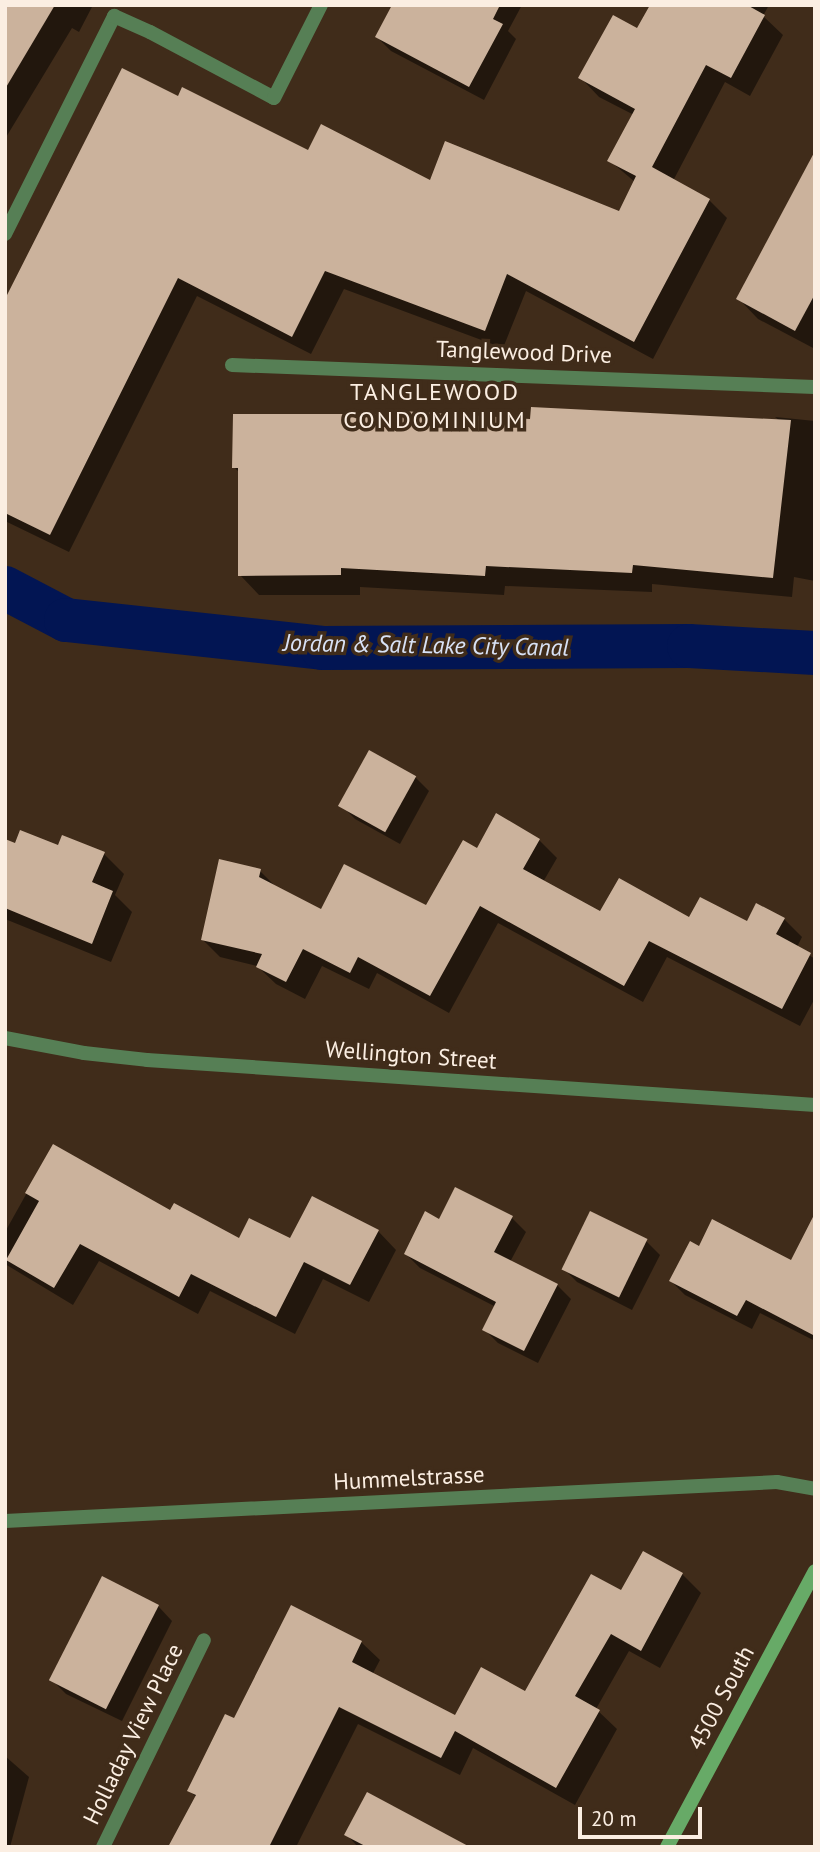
<!DOCTYPE html>
<html>
<head>
<meta charset="utf-8">
<style>
	body { margin:0 }
	#map { position:relative; width:820px; height:1852px; overflow:hidden; background:#402c1a; font-family:"PT Sans",sans-serif }
	div>[style] { position:absolute }
	.shadow>* { inset:0; background:#0007 }
	.canal>* { height:44px; margin:-22px; padding:0 22px; transform-origin:22px; border-radius:22px; background:#021553 }
	.building>* { inset:0; background:#cbb29c; transform-origin:0 0 }
	.lane>* { height:14px; margin:-7px; padding:0 7px; transform-origin:7px; border-radius:7px; background:#567f55 }
	.street>* { height:14px; margin:-7px; padding:0 7px; transform-origin:7px; border-radius:7px; background:#567f55 }
	.secondary>* { height:14px; margin:-7px; padding:0 7px; transform-origin:7px; border-radius:7px; background:#67aa67 }
	span { translate:-50% -50%; white-space:nowrap; text-align:center; line-height:1.15; -webkit-text-stroke:7px #402c1a; paint-order:stroke }
	.street-label { font-size:23px; color:#fbeee2 }
	.neighbourhood-label { font-size:24px; color:#fbeee2; letter-spacing:2px }
	.water-label { font-size:24px; color:#d8e2f6; font-style:italic }
	.frame { position:absolute; inset:0; border:7px solid #fbeee2; pointer-events:none }
	.scale { position:absolute; left:578px; top:1807px; width:124px; height:32px; box-sizing:border-box; border:4px solid #fbeee2; border-top:0; padding-left:9px; font-size:21px; line-height:24px; white-space:nowrap; color:#fbeee2; -webkit-text-stroke:5px #402c1a; paint-order:stroke }
</style>
</head>
<body>
<div id="map">
	<div class="shadow">
		<i style="clip-path:polygon(5px 5px,93px 5px,79px 32px,72px 28px,5px 139px)"></i>
		<i style="clip-path:polygon(394px 5px,522px 5px,508px 31px,516px 39px,484px 100px,391px 51px,377px 37px)"></i>
		<i style="clip-path:polygon(652px 5px,769px 5px,763px 16px,783px 35px,750px 96px,725px 82px,673px 181px,709px 200px,727px 218px,653px 359px,526px 291px,503px 348px,344px 289px,311px 354px,197px 296px,69px 552px,5px 521px,5px 304px,179px 98px,309px 152px,431px 183px,620px 214px,635px 182px,610px 161px,634px 115px,599px 97px,581px 78px,638px 31px)"></i>
		<i style="clip-path:polygon(815px 155px,815px 349px,758px 319px,739px 299px)"></i>
		<i style="clip-path:polygon(775px 417px,815px 421px,815px 581px,794px 577px,792px 597px,652px 584px,652px 592px,505px 586px,504px 595px,360px 587px,360px 595px,259px 595px,240px 575px,240px 473px,234px 467px,532px 421px,780px 421px)"></i>
		<i style="clip-path:polygon(370px 752px,415px 777px,429px 791px,400px 844px,355px 819px,341px 805px)"></i>
		<i style="clip-path:polygon(539px 840px,557px 858px,543px 882px,601px 914px,748px 924px,784px 919px,802px 937px,797px 947px,815px 959px,815px 998px,800px 1026px,667px 957px,643px 1002px,498px 923px,449px 1013px,377px 973px,369px 989px,322px 966px,305px 999px,276px 984px,257px 966px,220px 957px,202px 939px,260px 871px,277px 888px,322px 911px,427px 907px,478px 850px)"></i>
		<i style="clip-path:polygon(5px 841px,16px 845px,104px 854px,124px 874px,115px 895px,132px 912px,111px 962px,5px 919px)"></i>
		<i style="clip-path:polygon(53px 1146px,170px 1213px,239px 1240px,291px 1241px,378px 1231px,396px 1250px,369px 1302px,323px 1279px,295px 1334px,210px 1291px,198px 1314px,99px 1261px,73px 1305px,5px 1264px,5px 1232px)"></i>
		<i style="clip-path:polygon(591px 1213px,646px 1241px,660px 1255px,632px 1310px,577px 1282px,563px 1268px)"></i>
		<i style="clip-path:polygon(512px 1218px,526px 1232px,510px 1262px,557px 1285px,571px 1299px,538px 1363px,498px 1343px,484px 1329px,496px 1307px,420px 1268px,406px 1254px,440px 1221px)"></i>
		<i style="clip-path:polygon(815px 1233px,815px 1341px,760px 1313px,752px 1329px,685px 1295px,671px 1281px,699px 1248px,792px 1262px)"></i>
		<i style="clip-path:polygon(643px 1553px,682px 1574px,701px 1593px,660px 1668px,629px 1651px,596px 1709px,617px 1729px,575px 1805px,473px 1748px,460px 1775px,358px 1724px,296px 1847px,170px 1847px,197px 1798px,189px 1790px,235px 1720px,361px 1642px,380px 1660px,372px 1675px,455px 1717px,525px 1694px,621px 1593px)"></i>
		<i style="clip-path:polygon(158px 1606px,172px 1621px,122px 1721px,66px 1694px,52px 1680px)"></i>
		<i style="clip-path:polygon(5px 1756px,29px 1777px,10px 1847px,5px 1847px)"></i>
		<i style="clip-path:polygon(346px 1834px,466px 1847px,358px 1847px)"></i>
	</div>
	<div class="canal">
		<i style="left:5px;top:588px;width:69px;rotate:27.7deg"></i>
		<i style="left:66px;top:620px;width:258px;rotate:6.2deg"></i>
		<i style="left:322px;top:648px;width:367px;rotate:-0.3deg"></i>
		<i style="left:689px;top:646px;width:126px;rotate:3.2deg"></i>
	</div>
	<div class="building">
		<i style="clip-path:polygon(5px 5px,55px 5px,5px 89px)"></i>
		<i style="clip-path:polygon(392px 5px,500px 5px,493px 19px,503px 24px,469px 87px,375px 37px)"></i>
		<i style="clip-path:polygon(650px 5px,747px 5px,765px 15px,731px 78px,706px 65px,652px 167px,710px 199px,634px 342px,507px 274px,485px 331px,325px 271px,292px 337px,178px 278px,50px 535px,5px 513px,5px 299px,122px 68px,178px 96px,182px 87px,308px 150px,321px 124px,430px 180px,445px 141px,619px 211px,636px 176px,607px 161px,635px 109px,578px 78px,613px 15px,637px 28px)"></i>
		<i style="clip-path:polygon(815px 151px,815px 294px,795px 331px,736px 299px)"></i>
		<i style="clip-path:polygon(531px 407px,791px 420px,773px 578px,633px 565px,632px 573px,486px 566px,485px 576px,341px 568px,341px 575px,238px 576px,238px 468px,232px 468px,233px 414px,386px 414px,386px 410px,530px 419px)"></i>
		<i style="left:369px;top:750px;width:54px;height:64px;rotate:29deg"></i>
		<i style="clip-path:polygon(496px 813px,540px 839px,523px 869px,600px 911px,619px 878px,689px 917px,700px 897px,747px 921px,756px 903px,785px 918px,776px 934px,811px 953px,782px 1009px,649px 941px,624px 986px,480px 906px,430px 996px,358px 957px,350px 973px,303px 949px,286px 982px,256px 967px,262px 954px,201px 940px,219px 859px,261px 869px,259px 877px,321px 909px,344px 864px,426px 905px,463px 840px,477px 848px)"></i>
		<i style="clip-path:polygon(20px 830px,58px 845px,62px 835px,105px 852px,92px 882px,113px 891px,92px 944px,5px 908px,5px 839px,15px 843px)"></i>
		<i style="clip-path:polygon(53px 1144px,170px 1210px,174px 1203px,239px 1238px,249px 1218px,290px 1238px,312px 1196px,379px 1230px,350px 1285px,304px 1262px,276px 1317px,191px 1274px,179px 1297px,80px 1244px,54px 1288px,6px 1260px,39px 1201px,25px 1193px)"></i>
		<i style="clip-path:polygon(455px 1187px,513px 1216px,494px 1252px,558px 1284px,524px 1351px,482px 1330px,496px 1302px,404px 1254px,425px 1211px,439px 1219px)"></i>
		<i style="left:590px;top:1211px;width:64px;height:65px;rotate:26deg"></i>
		<i style="clip-path:polygon(815px 1213px,815px 1336px,746px 1300px,737px 1316px,669px 1281px,690px 1241px,699px 1246px,712px 1219px,791px 1260px)"></i>
		<i style="clip-path:polygon(643px 1551px,683px 1573px,641px 1651px,611px 1634px,575px 1696px,600px 1710px,556px 1788px,455px 1731px,441px 1758px,339px 1707px,269px 1847px,168px 1847px,196px 1795px,187px 1791px,225px 1714px,234px 1718px,291px 1605px,362px 1641px,352px 1662px,455px 1715px,481px 1667px,525px 1691px,591px 1574px,621px 1590px)"></i>
		<i style="left:102px;top:1576px;width:64px;height:117px;rotate:27deg"></i>
		<i style="clip-path:polygon(367px 1792px,470px 1847px,367px 1847px,344px 1835px)"></i>
	</div>
	<div class="lane">
		<i style="left:5px;top:234px;width:244px;rotate:-63.4deg"></i>
		<i style="left:114px;top:16px;width:39px;rotate:24deg"></i>
		<i style="left:150px;top:32px;width:140px;rotate:28deg"></i>
		<i style="left:274px;top:98px;width:104px;rotate:-63.2deg"></i>
		<i style="left:103px;top:1847px;width:230px;rotate:-64deg"></i>
	</div>
	<div class="street">
		<i style="left:232px;top:365px;width:583px;rotate:2.16deg"></i>
		<i style="left:5px;top:1038px;width:80px;rotate:10.8deg"></i>
		<i style="left:84px;top:1053px;width:63px;rotate:6.3deg"></i>
		<i style="left:147px;top:1060px;width:670px;rotate:3.85deg"></i>
		<i style="left:5px;top:1521px;width:773px;rotate:-2.89deg"></i>
		<i style="left:777px;top:1482px;width:39px;rotate:10deg"></i>
	</div>
	<div class="secondary">
		<i style="left:667px;top:1847px;width:313px;rotate:-61.8deg"></i>
	</div>
	<div class="street-label">
		<span style="left:524px;top:352px;rotate:2deg">Tanglewood Drive</span>
		<span style="left:411px;top:1055px;rotate:4deg">Wellington Street</span>
		<span style="left:409px;top:1478px;rotate:-3deg">Hummelstrasse</span>
		<span style="left:721px;top:1698px;rotate:-62deg">4500 South</span>
		<span style="left:133px;top:1734px;rotate:-64deg">Holladay View Place</span>
	</div>
	<div class="neighbourhood-label">
		<span style="left:435px;top:406px">TANGLEWOOD<br>CONDOMINIUM</span>
	</div>
	<div class="water-label">
		<span style="left:426px;top:645px;rotate:1deg">Jordan &amp; Salt Lake City Canal</span>
	</div>
	<div class="frame"></div>
	<div class="scale">20 m</div>
</div>
</body>
</html>
